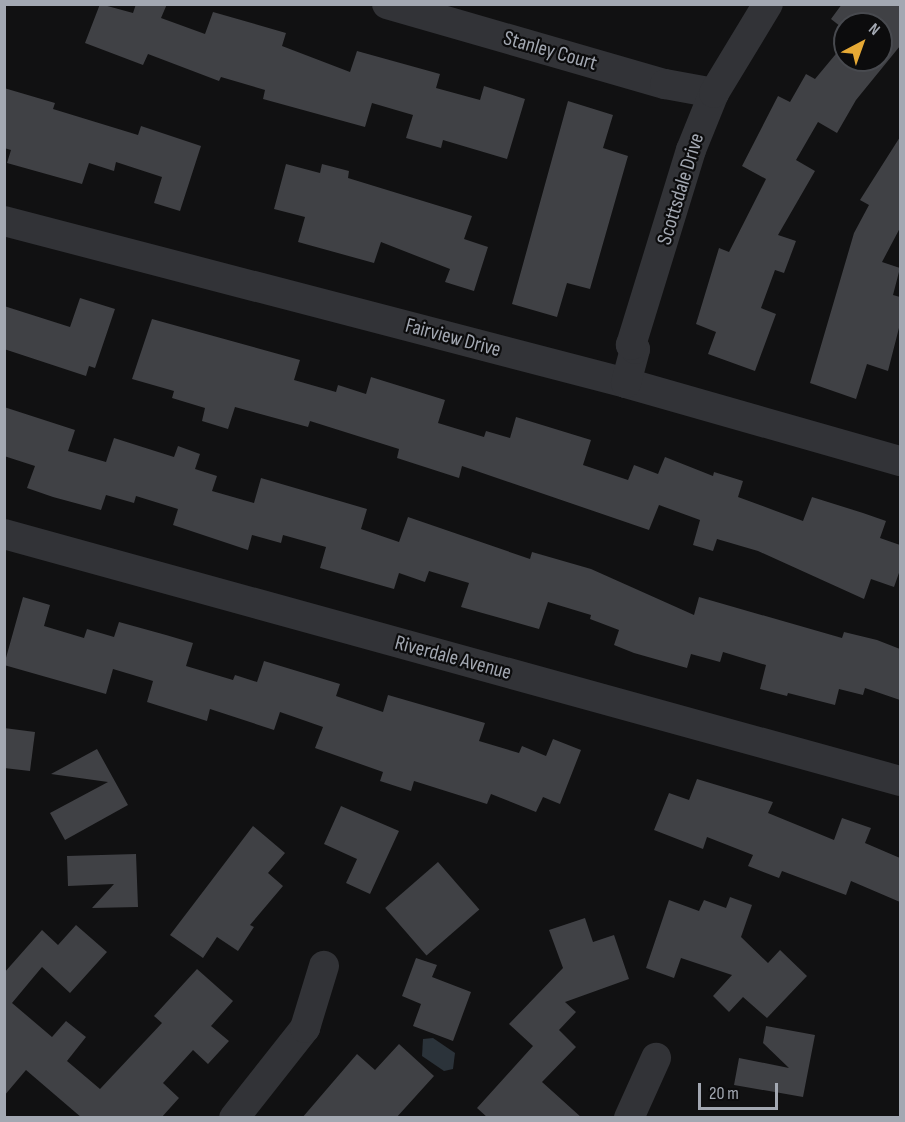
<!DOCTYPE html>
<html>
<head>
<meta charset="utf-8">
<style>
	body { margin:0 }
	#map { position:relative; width:905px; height:1122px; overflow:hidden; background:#111112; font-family:"Sofia Sans Condensed",sans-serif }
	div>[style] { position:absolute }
	.water>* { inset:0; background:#2b333a }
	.building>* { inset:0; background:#404145; transform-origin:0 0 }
	.street>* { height:30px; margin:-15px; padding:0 15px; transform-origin:15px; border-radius:15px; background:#323337 }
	span { translate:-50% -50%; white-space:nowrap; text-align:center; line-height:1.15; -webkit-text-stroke:4.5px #0c0c0d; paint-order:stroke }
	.street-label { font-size:21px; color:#a3a8b2 }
	.frame { position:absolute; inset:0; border:6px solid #a3a8b2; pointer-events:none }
	.north { position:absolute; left:833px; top:12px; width:60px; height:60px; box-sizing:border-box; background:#0c0c0d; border:2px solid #484a4f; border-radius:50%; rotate:41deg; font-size:16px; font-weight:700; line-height:24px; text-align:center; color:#a3a8b2 }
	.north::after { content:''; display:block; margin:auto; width:21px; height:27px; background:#e6a935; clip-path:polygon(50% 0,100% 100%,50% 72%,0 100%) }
	.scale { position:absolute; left:698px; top:1083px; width:80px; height:27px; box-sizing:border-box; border:3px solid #a3a8b2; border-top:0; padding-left:8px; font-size:18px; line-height:21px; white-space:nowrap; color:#a3a8b2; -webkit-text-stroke:4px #0c0c0d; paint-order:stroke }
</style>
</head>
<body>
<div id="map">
	<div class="water">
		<i style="clip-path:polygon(433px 1038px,455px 1053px,453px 1069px,444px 1071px,422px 1056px,423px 1039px)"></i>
	</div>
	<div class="building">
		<i style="clip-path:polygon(100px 4px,133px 13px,136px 4px,167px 4px,161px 18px,205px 34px,213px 12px,286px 33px,282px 46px,350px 72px,357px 51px,440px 74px,436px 88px,480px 100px,484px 86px,525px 99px,507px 159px,443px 140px,441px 148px,406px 138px,413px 115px,372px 103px,365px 127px,263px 99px,265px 90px,221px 77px,219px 81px,148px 54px,143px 65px,85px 43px)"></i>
		<i style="clip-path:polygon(842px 4px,900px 4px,900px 46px,856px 100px,837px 133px,818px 122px,796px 160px,815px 171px,778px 235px,796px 241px,784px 273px,775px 270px,761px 308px,776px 314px,755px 371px,708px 354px,716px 332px,696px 324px,719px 248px,729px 252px,766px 179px,742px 166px,778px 96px,790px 102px,806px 74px,815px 79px,845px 43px,845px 60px,881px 60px,881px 24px,845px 24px,845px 30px,831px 19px)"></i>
		<i style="clip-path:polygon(4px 88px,55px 103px,53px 109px,138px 135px,141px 126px,201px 146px,180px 211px,154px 203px,162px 177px,116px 162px,114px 171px,89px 163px,82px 184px,7px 163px,11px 150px,4px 148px)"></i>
		<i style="clip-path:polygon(568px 101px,613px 115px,603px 148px,628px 156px,590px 289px,567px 283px,557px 317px,512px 304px)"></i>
		<i style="clip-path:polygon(900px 137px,900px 228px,882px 262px,900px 268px,893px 295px,900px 297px,900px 324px,888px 371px,867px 364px,856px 399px,810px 383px,854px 233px,869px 205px,860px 200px)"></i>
		<i style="clip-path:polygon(286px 164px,320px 173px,322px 164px,349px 171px,348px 178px,472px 216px,464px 239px,488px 247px,474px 291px,445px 282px,450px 269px,381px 242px,374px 263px,298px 242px,305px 217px,274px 209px)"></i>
		<i style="clip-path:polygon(80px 298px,115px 309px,95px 368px,89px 366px,86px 376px,4px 349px,4px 306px,70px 327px)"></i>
		<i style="clip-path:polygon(152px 319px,300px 360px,294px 380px,336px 392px,338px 385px,366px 394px,371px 377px,445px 400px,438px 423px,484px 437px,486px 431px,510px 438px,516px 417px,591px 440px,583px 465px,628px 480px,634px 465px,658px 474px,665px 457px,713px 476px,714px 472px,743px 481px,738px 497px,803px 521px,812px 497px,863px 513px,886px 521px,880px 538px,900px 545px,900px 570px,894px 587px,871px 579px,864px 599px,758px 551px,717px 539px,713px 551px,693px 545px,700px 520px,659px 505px,649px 530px,462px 466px,459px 478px,397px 458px,399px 449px,310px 421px,308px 427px,235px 407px,228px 429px,202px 421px,205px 408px,172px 398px,174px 391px,132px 379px)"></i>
		<i style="clip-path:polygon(4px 407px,75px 430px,68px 451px,106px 462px,114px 438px,174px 457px,178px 446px,200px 454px,195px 469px,217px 476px,212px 491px,254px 503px,261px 478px,367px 509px,361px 529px,399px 542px,408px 517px,530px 559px,532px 552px,591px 569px,694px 615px,699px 597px,842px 638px,844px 632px,877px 640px,900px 649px,900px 700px,865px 688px,863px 695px,839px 689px,835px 705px,788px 693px,787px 696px,760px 689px,766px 665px,723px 652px,720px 662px,691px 654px,687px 668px,634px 653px,614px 645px,619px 630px,590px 619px,591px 615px,548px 602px,539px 629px,461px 607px,469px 583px,429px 571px,425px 582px,399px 573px,394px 589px,320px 568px,326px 547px,283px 535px,281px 543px,252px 535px,248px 550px,173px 525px,178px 509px,136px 496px,134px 503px,106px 495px,101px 510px,53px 497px,27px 488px,35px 466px,4px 456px)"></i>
		<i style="clip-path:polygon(23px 597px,50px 605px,44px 626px,84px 638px,87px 629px,114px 637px,119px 622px,166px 635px,193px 643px,186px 666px,233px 680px,235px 675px,257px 682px,264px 661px,340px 684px,336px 696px,383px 712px,388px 695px,485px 723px,479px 741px,519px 753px,522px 746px,546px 756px,553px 739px,581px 750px,560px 804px,543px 797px,536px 812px,491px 794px,487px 804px,414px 781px,411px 791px,380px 781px,383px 772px,315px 748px,323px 727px,280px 712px,274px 730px,210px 709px,207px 721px,147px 702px,153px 681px,113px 669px,106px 694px,4px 665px)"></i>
		<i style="clip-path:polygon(4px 728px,35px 732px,30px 771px,4px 768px)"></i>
		<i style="clip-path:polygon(97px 749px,128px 805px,65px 840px,50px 813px,108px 782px,51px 774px)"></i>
		<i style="clip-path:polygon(697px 779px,773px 802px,768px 813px,834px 840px,842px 818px,871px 828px,865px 843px,900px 858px,900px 902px,851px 881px,846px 895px,782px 871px,779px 878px,748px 866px,753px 855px,707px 837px,703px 849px,654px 830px,669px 793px,689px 800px)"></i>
		<i style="clip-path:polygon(341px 806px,399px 831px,370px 894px,346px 883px,357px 859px,324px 844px)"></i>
		<i style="clip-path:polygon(253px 826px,285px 853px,268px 873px,283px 886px,250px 925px,254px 927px,238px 951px,217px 937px,203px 958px,170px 935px)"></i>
		<i style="clip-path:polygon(136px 854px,138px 907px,92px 908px,114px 884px,68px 886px,67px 856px)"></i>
		<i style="left:438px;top:862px;width:63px;height:70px;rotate:49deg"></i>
		<i style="clip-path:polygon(730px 897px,752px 905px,741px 937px,768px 963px,780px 950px,807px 976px,767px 1018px,743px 997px,729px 1012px,713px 996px,732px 975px,681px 958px,674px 978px,646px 968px,669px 900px,699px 911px,704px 900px,726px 908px)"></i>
		<i style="clip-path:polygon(585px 918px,593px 942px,614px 935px,629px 979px,565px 1002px,576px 1012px,559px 1030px,576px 1047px,542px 1082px,582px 1118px,488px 1118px,477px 1108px,533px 1046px,509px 1024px,563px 968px,549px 930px)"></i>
		<i style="clip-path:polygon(76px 925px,107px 952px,70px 993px,42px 967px,12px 1003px,52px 1037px,66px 1021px,86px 1037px,67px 1061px,100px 1089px,162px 1023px,154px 1016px,197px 969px,233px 1001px,211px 1026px,229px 1041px,208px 1064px,193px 1050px,163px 1083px,179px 1098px,161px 1118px,82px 1118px,26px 1070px,4px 1096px,4px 973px,42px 930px,58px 945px)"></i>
		<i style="clip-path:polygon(416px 958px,437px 965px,432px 977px,471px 992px,453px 1041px,413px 1026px,421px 1004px,402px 996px)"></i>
		<i style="clip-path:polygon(766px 1026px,815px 1035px,803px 1097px,734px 1085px,739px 1058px,789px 1068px,763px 1043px)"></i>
		<i style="clip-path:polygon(399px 1044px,434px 1076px,396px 1118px,302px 1118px,357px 1054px,375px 1070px)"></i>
	</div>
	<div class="street">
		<i style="left:387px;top:4px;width:289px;rotate:16.1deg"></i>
		<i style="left:665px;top:84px;width:50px;rotate:10.4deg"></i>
		<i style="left:4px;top:221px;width:643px;rotate:14.6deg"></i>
		<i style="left:626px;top:383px;width:285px;rotate:15.9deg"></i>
		<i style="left:626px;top:383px;width:35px;rotate:-75deg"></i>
		<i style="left:635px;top:349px;width:6px;rotate:-135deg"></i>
		<i style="left:631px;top:345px;width:204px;rotate:-72.9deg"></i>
		<i style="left:691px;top:150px;width:61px;rotate:-68deg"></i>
		<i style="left:714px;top:93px;width:104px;rotate:-58.8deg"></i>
		<i style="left:4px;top:534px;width:929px;rotate:15.41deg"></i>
		<i style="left:234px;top:1118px;width:115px;rotate:-51.7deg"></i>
		<i style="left:305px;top:1028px;width:65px;rotate:-73deg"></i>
		<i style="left:629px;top:1118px;width:66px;rotate:-65.8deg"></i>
	</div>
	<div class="street-label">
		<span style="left:550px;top:51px;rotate:16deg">Stanley Court</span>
		<span style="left:681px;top:189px;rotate:-73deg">Scottsdale Drive</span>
		<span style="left:453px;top:338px;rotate:15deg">Fairview Drive</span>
		<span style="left:453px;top:658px;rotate:15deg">Riverdale Avenue</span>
	</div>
	<div class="frame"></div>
	<div class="north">N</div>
	<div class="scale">20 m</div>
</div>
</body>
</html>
